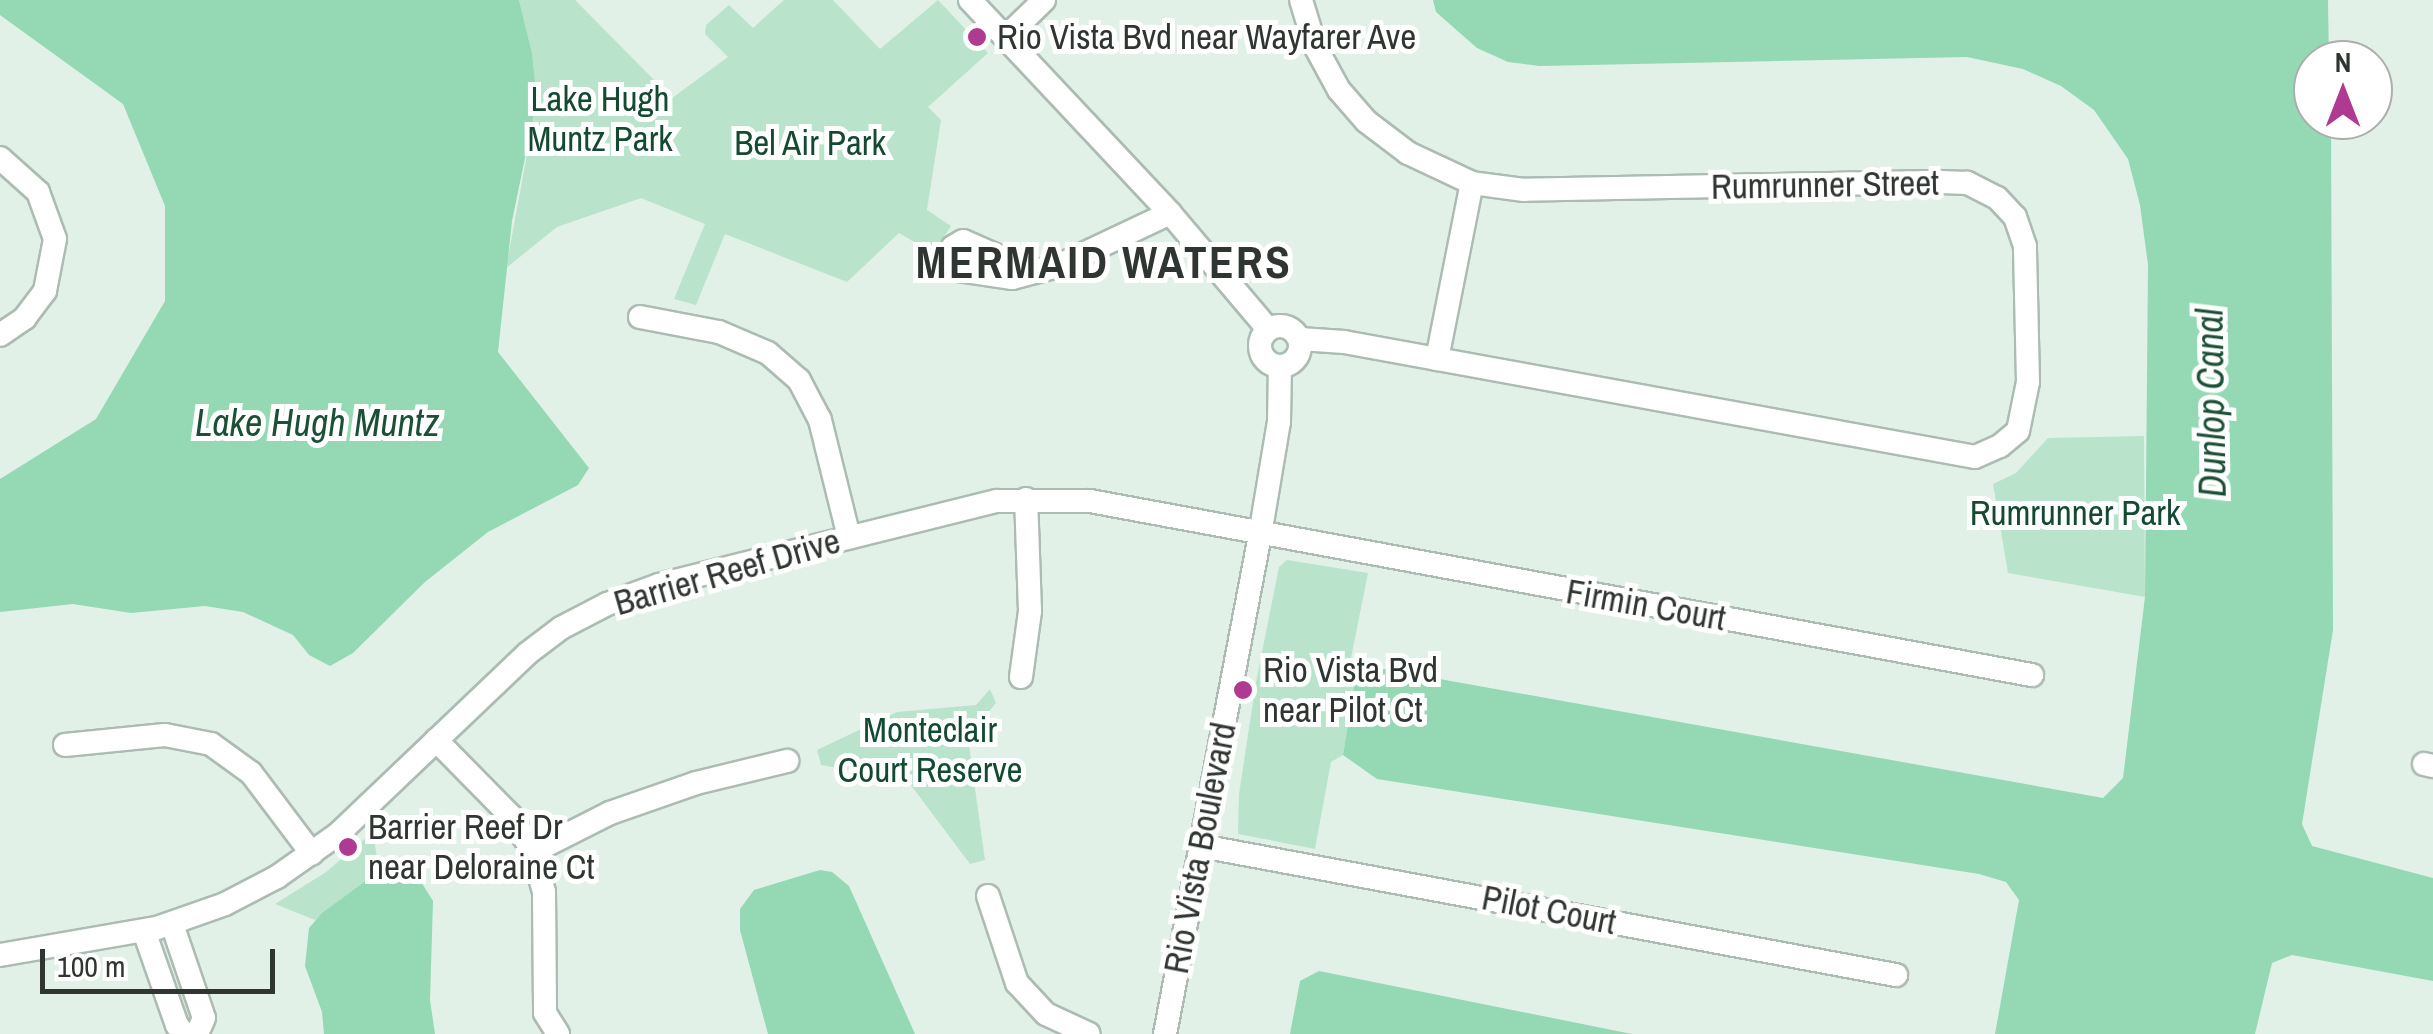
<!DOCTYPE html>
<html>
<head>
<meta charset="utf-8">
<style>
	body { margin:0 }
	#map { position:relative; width:2433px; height:1034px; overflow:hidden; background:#e1f1e7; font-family:"Archivo Narrow",sans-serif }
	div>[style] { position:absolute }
	.green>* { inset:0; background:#b9e4cb }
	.water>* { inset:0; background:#94d9b3 }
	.roads { filter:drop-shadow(2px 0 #acbcb2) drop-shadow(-2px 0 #acbcb2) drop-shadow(0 2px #acbcb2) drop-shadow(0 -2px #acbcb2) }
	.minor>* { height:22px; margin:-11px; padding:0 11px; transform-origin:11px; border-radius:11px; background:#fff }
	.minor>.ring { margin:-11px; padding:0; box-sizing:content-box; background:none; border:22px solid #fff; border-radius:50% }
	.dots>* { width:28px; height:28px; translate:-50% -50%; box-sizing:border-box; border:5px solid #fff; border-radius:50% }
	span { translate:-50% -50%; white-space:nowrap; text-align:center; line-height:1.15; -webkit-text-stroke:10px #fff; paint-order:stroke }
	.poi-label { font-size:35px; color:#2f3531 }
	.left { translate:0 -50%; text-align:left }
	.park-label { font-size:35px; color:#144a31 }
	.street-label { font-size:35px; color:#2f3531 }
	.water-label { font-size:38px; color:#1b4f36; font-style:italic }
	.district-label { font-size:45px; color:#2f3531; font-weight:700; letter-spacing:2.5px }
	.north { position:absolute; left:2293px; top:40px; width:100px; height:100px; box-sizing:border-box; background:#fff; border:2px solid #acaead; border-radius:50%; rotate:0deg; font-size:28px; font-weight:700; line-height:40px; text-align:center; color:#2f3531 }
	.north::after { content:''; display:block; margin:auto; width:35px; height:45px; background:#af3a92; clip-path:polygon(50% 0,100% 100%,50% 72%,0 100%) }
	.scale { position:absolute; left:40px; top:949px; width:235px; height:45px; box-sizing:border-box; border:5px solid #2f3531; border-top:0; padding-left:12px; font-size:30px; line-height:35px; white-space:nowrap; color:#2f3531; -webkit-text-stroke:8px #fff; paint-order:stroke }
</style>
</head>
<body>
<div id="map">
	<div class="green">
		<i style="clip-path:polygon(519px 0,575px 0,672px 98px,728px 57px,705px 34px,706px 25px,729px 5px,753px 28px,784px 0,833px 0,880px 49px,938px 0,988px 53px,928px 107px,941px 120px,927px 210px,951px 226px,933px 253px,899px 233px,847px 282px,725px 234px,696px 305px,674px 299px,705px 224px,641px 198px,557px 227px,506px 268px,537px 100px,532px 53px)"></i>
		<i style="clip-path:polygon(2144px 436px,2145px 597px,2008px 573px,1993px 484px,2016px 473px,2048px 438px)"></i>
		<i style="clip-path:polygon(1287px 560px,1368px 573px,1351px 658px,1357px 669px,1343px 755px,1331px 762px,1315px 849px,1238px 834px,1239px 794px,1256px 682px,1279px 567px)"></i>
		<i style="clip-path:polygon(990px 689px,996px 703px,968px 738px,985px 860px,970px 864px,907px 780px,821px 765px,817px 750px,897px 712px,976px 705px)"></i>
		<i style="clip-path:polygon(373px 832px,379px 871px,351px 894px,315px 920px,275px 904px,326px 872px)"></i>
	</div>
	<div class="water">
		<i style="clip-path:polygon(0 0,519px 0,532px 53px,537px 100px,512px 221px,498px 352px,589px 468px,578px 485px,488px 532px,425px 582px,353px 653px,330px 666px,309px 655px,293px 635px,243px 612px,205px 606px,131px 613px,73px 604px,0 612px,0 479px,96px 419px,165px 301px,165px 206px,123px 104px,0 15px)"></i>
		<i style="clip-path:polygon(1433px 0,2328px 0,2329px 60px,2313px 60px,2313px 120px,2331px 120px,2333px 630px,2302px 824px,2312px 846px,2433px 878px,2433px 981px,2292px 955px,2272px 963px,2255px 1034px,1995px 1034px,2019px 900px,2006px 882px,1979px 874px,1377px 779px,1343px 755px,1357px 669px,1384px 669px,2103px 798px,2123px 778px,2145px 597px,2148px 265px,2140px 205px,2128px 159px,2094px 110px,2061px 86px,2023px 69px,1967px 57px,1539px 66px,1508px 62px,1477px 48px,1436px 12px)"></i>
		<i style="clip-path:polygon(389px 864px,413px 869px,433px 901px,430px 1000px,435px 1034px,324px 1034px,322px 1012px,305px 966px,309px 928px,322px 913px)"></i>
		<i style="clip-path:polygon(820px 870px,832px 872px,849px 886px,915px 1034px,768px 1034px,740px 930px,740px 909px,754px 890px)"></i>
		<i style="clip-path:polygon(1319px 971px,1632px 1034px,1290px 1034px,1300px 981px)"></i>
	</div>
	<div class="roads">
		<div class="minor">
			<i style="left:970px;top:0;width:292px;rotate:46.8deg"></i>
			<i style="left:1170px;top:213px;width:152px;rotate:49.8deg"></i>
			<i style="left:1006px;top:37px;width:53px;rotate:-44.2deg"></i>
			<i style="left:0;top:158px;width:51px;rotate:41.8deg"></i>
			<i style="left:38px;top:192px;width:50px;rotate:70.1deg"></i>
			<i style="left:55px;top:239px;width:53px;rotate:100.9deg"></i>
			<i style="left:45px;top:291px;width:34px;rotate:127deg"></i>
			<i style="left:25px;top:318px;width:30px;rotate:146deg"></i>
			<i style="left:1034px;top:272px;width:77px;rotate:-156.4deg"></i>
			<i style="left:963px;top:241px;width:12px;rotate:149deg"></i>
			<i style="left:953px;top:247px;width:13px;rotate:94deg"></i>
			<i style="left:952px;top:260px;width:12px;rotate:55deg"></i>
			<i style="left:959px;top:270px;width:54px;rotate:8.6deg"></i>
			<i style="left:1012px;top:278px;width:23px;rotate:-15deg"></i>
			<i style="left:1034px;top:272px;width:25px;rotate:-14deg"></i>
			<i style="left:1058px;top:266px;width:124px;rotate:-25.3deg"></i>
			<i style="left:640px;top:317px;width:80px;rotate:10.8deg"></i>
			<i style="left:719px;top:332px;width:53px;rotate:23.2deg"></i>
			<i style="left:768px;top:353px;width:41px;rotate:41.1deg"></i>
			<i style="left:799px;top:380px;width:45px;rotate:62.3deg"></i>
			<i style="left:820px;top:420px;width:121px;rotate:76.1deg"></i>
			<i class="ring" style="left:1260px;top:326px;width:18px;height:18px"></i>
			<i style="left:1300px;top:339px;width:44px;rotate:3.9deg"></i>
			<i style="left:1344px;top:342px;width:641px;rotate:10.33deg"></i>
			<i style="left:1975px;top:457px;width:27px;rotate:-24deg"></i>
			<i style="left:2000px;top:446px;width:23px;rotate:-40deg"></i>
			<i style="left:2018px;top:431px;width:50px;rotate:-78.5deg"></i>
			<i style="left:2028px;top:382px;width:136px;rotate:-91.3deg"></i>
			<i style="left:2025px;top:246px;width:31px;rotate:-109deg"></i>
			<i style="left:2015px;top:217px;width:26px;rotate:-133deg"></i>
			<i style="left:1997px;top:198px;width:34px;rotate:-153deg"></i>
			<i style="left:1967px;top:183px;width:33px;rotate:-178deg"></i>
			<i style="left:1934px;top:182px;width:410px;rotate:178.9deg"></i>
			<i style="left:1524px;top:190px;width:52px;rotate:-172.3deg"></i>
			<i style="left:1472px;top:183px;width:71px;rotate:-154.9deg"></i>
			<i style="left:1408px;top:153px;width:53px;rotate:-142.7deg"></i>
			<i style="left:1366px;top:121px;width:41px;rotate:-131.1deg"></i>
			<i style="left:1339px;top:90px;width:50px;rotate:-118.6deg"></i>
			<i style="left:1315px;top:46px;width:48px;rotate:-106.9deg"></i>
			<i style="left:1437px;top:359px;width:179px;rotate:-78.8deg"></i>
			<i style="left:1021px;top:677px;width:67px;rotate:-82.2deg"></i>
			<i style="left:1030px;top:611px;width:112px;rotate:-92deg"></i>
			<i style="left:436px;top:740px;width:107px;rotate:45.4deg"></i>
			<i style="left:511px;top:816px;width:42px;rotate:58.6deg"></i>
			<i style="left:533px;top:852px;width:41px;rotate:74.6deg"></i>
			<i style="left:544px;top:892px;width:121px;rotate:89.5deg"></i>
			<i style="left:545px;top:1013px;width:25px;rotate:58deg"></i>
			<i style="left:65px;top:745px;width:100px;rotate:-5.7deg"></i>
			<i style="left:165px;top:735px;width:47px;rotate:11.1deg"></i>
			<i style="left:211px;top:744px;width:49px;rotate:35.9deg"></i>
			<i style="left:251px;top:773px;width:101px;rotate:53deg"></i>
			<i style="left:2424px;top:764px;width:9px;rotate:13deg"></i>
			<i style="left:1201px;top:846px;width:707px;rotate:10.52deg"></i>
			<i style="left:533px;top:852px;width:86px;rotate:-26.9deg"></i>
			<i style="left:610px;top:813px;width:91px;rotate:-19.2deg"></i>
			<i style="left:696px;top:783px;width:94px;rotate:-13.6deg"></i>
			<i style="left:988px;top:896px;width:92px;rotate:71.6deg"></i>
			<i style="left:1017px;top:983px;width:42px;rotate:46.9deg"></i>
			<i style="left:1046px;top:1014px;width:47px;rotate:24.9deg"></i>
			<i style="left:172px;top:924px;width:99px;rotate:71.2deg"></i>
			<i style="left:204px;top:1018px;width:17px;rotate:114deg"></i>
			<i style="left:144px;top:931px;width:100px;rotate:70.7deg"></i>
			<i style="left:177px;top:1025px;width:11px;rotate:52deg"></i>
			<i style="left:0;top:955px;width:159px;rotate:-9.8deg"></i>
			<i style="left:157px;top:928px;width:72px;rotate:-19.4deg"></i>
			<i style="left:225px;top:904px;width:59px;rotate:-27.4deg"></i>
			<i style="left:277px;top:877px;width:75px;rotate:-35.2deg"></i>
			<i style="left:338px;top:834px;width:262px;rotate:-43.6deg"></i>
			<i style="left:528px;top:653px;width:41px;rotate:-37.1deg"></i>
			<i style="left:561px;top:628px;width:52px;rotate:-27.6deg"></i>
			<i style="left:607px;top:604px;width:55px;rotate:-20.1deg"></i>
			<i style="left:659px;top:585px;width:348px;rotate:-14deg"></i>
			<i style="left:997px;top:501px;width:93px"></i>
			<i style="left:1090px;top:501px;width:958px;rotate:10.47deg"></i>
			<i style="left:1165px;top:1034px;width:508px;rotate:-79.22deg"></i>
			<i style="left:1260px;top:535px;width:115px;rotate:-80.5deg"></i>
			<i style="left:1279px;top:422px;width:56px;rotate:-89deg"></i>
		</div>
	</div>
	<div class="dots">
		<i style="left:977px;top:37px;background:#af3a92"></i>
		<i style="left:1243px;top:690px;background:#af3a92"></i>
		<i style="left:348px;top:847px;background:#af3a92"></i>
	</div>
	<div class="poi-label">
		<span class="left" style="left:997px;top:37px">Rio Vista Bvd near Wayfarer Ave</span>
		<span class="left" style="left:1263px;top:690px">Rio Vista Bvd<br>near Pilot Ct</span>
		<span class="left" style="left:368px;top:847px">Barrier Reef Dr<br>near Deloraine Ct</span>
	</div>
	<div class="park-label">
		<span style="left:600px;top:119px">Lake Hugh<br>Muntz Park</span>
		<span style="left:810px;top:143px">Bel Air Park</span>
		<span style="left:2075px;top:513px">Rumrunner Park</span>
		<span style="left:930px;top:750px">Monteclair<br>Court Reserve</span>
	</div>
	<div class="street-label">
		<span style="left:1825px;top:185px;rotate:-1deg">Rumrunner Street</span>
		<span style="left:727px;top:572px;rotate:-16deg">Barrier Reef Drive</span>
		<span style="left:1646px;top:605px;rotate:10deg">Firmin Court</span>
		<span style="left:1200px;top:848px;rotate:-79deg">Rio Vista Boulevard</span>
		<span style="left:1549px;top:910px;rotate:11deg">Pilot Court</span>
	</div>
	<div class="water-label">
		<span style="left:2211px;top:403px;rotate:-91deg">Dunlop Canal</span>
		<span style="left:317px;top:423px">Lake Hugh Muntz</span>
	</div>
	<div class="district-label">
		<span style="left:1104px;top:262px">MERMAID WATERS</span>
	</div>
	<div class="north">N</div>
	<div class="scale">100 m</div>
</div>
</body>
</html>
